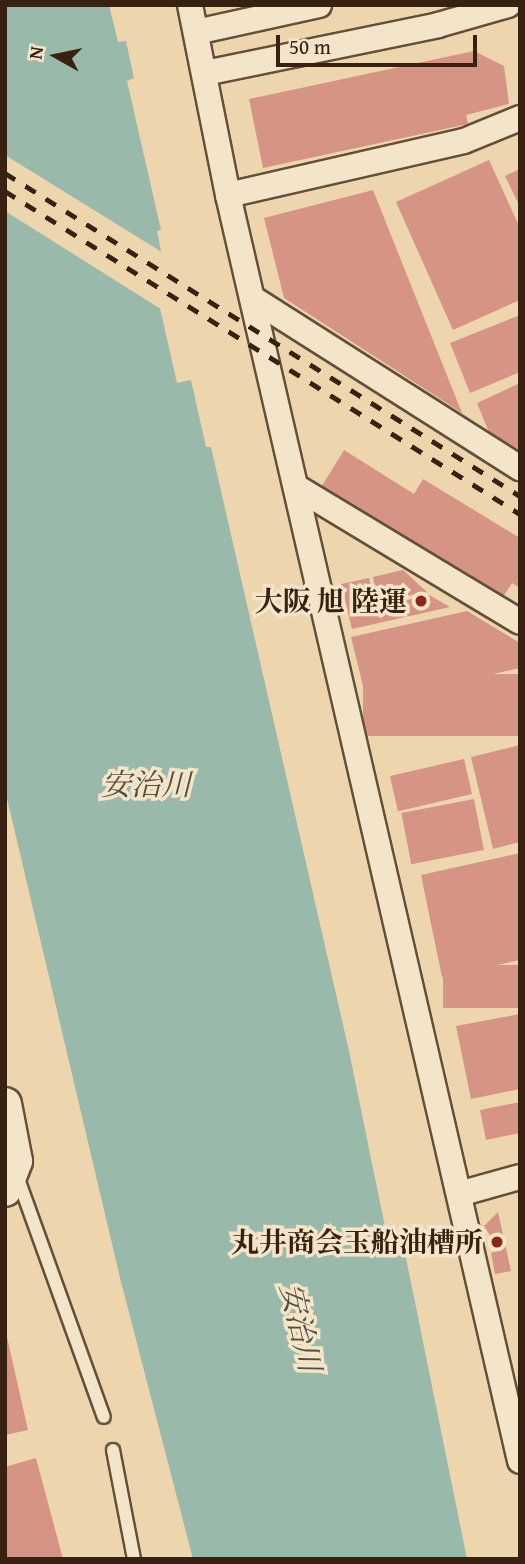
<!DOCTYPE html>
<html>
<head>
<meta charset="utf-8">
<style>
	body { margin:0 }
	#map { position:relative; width:525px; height:1564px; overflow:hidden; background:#edd6ae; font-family:"Gentium Book Plus","Noto Serif JP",serif }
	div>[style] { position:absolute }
	.water>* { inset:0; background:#99b9aa }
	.pier>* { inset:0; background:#edd6ae }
	.building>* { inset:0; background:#d69484; transform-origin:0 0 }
	.roads { filter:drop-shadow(2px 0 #644f39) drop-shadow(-2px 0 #644f39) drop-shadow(0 2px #644f39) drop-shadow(0 -2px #644f39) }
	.service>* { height:12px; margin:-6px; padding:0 6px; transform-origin:6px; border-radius:6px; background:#f3e4ca }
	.minor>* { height:24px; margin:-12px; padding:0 12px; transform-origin:12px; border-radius:12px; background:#f3e4ca }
	.tertiary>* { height:32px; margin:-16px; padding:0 16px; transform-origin:16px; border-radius:16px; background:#f3e4ca }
	.rail>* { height:5px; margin-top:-2.5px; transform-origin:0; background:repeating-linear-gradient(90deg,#372212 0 12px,transparent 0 24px) }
	.dots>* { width:19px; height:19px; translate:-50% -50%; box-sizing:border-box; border:4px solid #f3e4ca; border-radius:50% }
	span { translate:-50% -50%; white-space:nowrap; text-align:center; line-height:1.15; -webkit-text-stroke:7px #f3e4ca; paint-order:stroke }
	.poi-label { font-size:28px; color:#372212; font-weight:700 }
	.right { translate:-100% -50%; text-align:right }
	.water-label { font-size:30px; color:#544f40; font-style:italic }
	.frame { position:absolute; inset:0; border:7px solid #372212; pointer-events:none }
	.north { position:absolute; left:21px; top:21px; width:70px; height:70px; -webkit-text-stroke:5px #f3e4ca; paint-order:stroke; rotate:279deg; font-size:19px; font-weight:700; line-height:28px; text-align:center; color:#372212 }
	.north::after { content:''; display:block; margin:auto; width:24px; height:32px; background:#372212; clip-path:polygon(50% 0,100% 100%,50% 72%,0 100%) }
	.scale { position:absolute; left:276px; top:35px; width:201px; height:32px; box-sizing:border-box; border:4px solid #372212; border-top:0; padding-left:9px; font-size:21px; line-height:24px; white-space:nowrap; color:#372212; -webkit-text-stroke:5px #f3e4ca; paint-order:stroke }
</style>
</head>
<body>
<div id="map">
	<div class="water">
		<i style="clip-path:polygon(5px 5px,109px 5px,118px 42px,126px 41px,134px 78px,127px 81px,161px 230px,157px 231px,162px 256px,149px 260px,177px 383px,191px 380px,206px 447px,211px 447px,349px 1051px,384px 1222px,390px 1241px,402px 1238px,467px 1559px,193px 1559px,121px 1282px,5px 790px)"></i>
	</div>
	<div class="pier">
		<i style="clip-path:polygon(5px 155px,165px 254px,164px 259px,153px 262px,164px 311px,5px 211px)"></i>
	</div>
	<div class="building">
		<i style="clip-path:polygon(474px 51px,504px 66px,509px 104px,466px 115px,468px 124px,263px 168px,249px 99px)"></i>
		<i style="clip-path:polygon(489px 160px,520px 228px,520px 300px,453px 330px,396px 202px)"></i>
		<i style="clip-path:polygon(520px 169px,520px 207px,505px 176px)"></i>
		<i style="clip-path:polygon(373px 190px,462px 413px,284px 298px,264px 218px)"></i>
		<i style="clip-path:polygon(520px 315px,520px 372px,470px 393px,450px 343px)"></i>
		<i style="clip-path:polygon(520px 383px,520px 450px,490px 435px,477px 403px)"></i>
		<i style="clip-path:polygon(344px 450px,414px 494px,423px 479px,520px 538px,520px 588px,512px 583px,501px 600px,320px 489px)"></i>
		<i style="clip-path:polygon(403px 570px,427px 592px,378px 602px,373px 577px)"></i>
		<i style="clip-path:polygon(369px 578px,376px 607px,429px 595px,450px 607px,352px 629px,341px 584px)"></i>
		<i style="clip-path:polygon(467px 611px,520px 643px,520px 668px,367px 702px,351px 637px)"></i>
		<i style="left:520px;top:674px;width:62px;height:157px;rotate:90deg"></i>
		<i style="clip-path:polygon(520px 745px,520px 842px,493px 849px,471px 757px)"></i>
		<i style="left:464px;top:759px;width:36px;height:76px;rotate:77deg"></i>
		<i style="left:474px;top:799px;width:52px;height:74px;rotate:79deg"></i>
		<i style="clip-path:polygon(520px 853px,520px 960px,442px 977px,421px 875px)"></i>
		<i style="left:520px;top:965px;width:43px;height:77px;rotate:90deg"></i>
		<i style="clip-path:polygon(520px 1014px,520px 1089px,471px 1099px,456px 1026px)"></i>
		<i style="clip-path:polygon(520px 1102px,520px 1133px,486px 1140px,480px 1110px)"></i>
		<i style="clip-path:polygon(498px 1212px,511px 1271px,495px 1274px,491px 1253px,497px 1251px,497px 1247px,490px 1246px,491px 1237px,484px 1226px)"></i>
		<i style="clip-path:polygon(5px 1328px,28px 1430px,5px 1435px)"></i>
		<i style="clip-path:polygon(36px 1458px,63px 1559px,5px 1559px,5px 1467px)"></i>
	</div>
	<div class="roads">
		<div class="service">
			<i style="left:17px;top:1176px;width:256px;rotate:70.2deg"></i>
			<i style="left:113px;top:1450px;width:111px;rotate:79.1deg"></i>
		</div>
		<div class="minor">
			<i style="left:190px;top:5px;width:194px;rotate:78.7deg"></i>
			<i style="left:228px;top:195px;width:1299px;rotate:77.01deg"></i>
			<i style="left:196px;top:32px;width:126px;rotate:-12.4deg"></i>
			<i style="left:205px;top:73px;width:238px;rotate:-11.6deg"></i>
			<i style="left:438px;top:25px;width:73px;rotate:-15.9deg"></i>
			<i style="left:228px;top:195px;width:242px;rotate:-12.9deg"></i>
			<i style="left:464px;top:141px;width:61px;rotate:-22.3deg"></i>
			<i style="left:255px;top:300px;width:314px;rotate:32.4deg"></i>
			<i style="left:298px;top:488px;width:259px;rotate:31.1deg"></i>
			<i style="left:459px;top:1194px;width:63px;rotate:-15.6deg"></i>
		</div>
		<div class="tertiary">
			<i style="left:5px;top:1104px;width:58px;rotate:79.1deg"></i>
			<i style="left:16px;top:1161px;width:31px;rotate:111deg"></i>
		</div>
	</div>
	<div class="rail">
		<i style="left:5px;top:173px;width:608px;rotate:32.1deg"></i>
		<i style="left:5px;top:191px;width:608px;rotate:32.1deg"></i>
	</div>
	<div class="dots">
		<i style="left:421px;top:601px;background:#8f2418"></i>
		<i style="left:497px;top:1242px;background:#8f2418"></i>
	</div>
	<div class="poi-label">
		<span class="right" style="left:407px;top:601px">大阪 旭 陸運</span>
		<span class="right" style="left:483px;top:1242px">丸井商会玉船油槽所</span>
	</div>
	<div class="water-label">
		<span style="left:146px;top:784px">安治川</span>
		<span style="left:301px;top:1327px;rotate:77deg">安治川</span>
	</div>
	<div class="frame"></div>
	<div class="north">N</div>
	<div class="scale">50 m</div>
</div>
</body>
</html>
